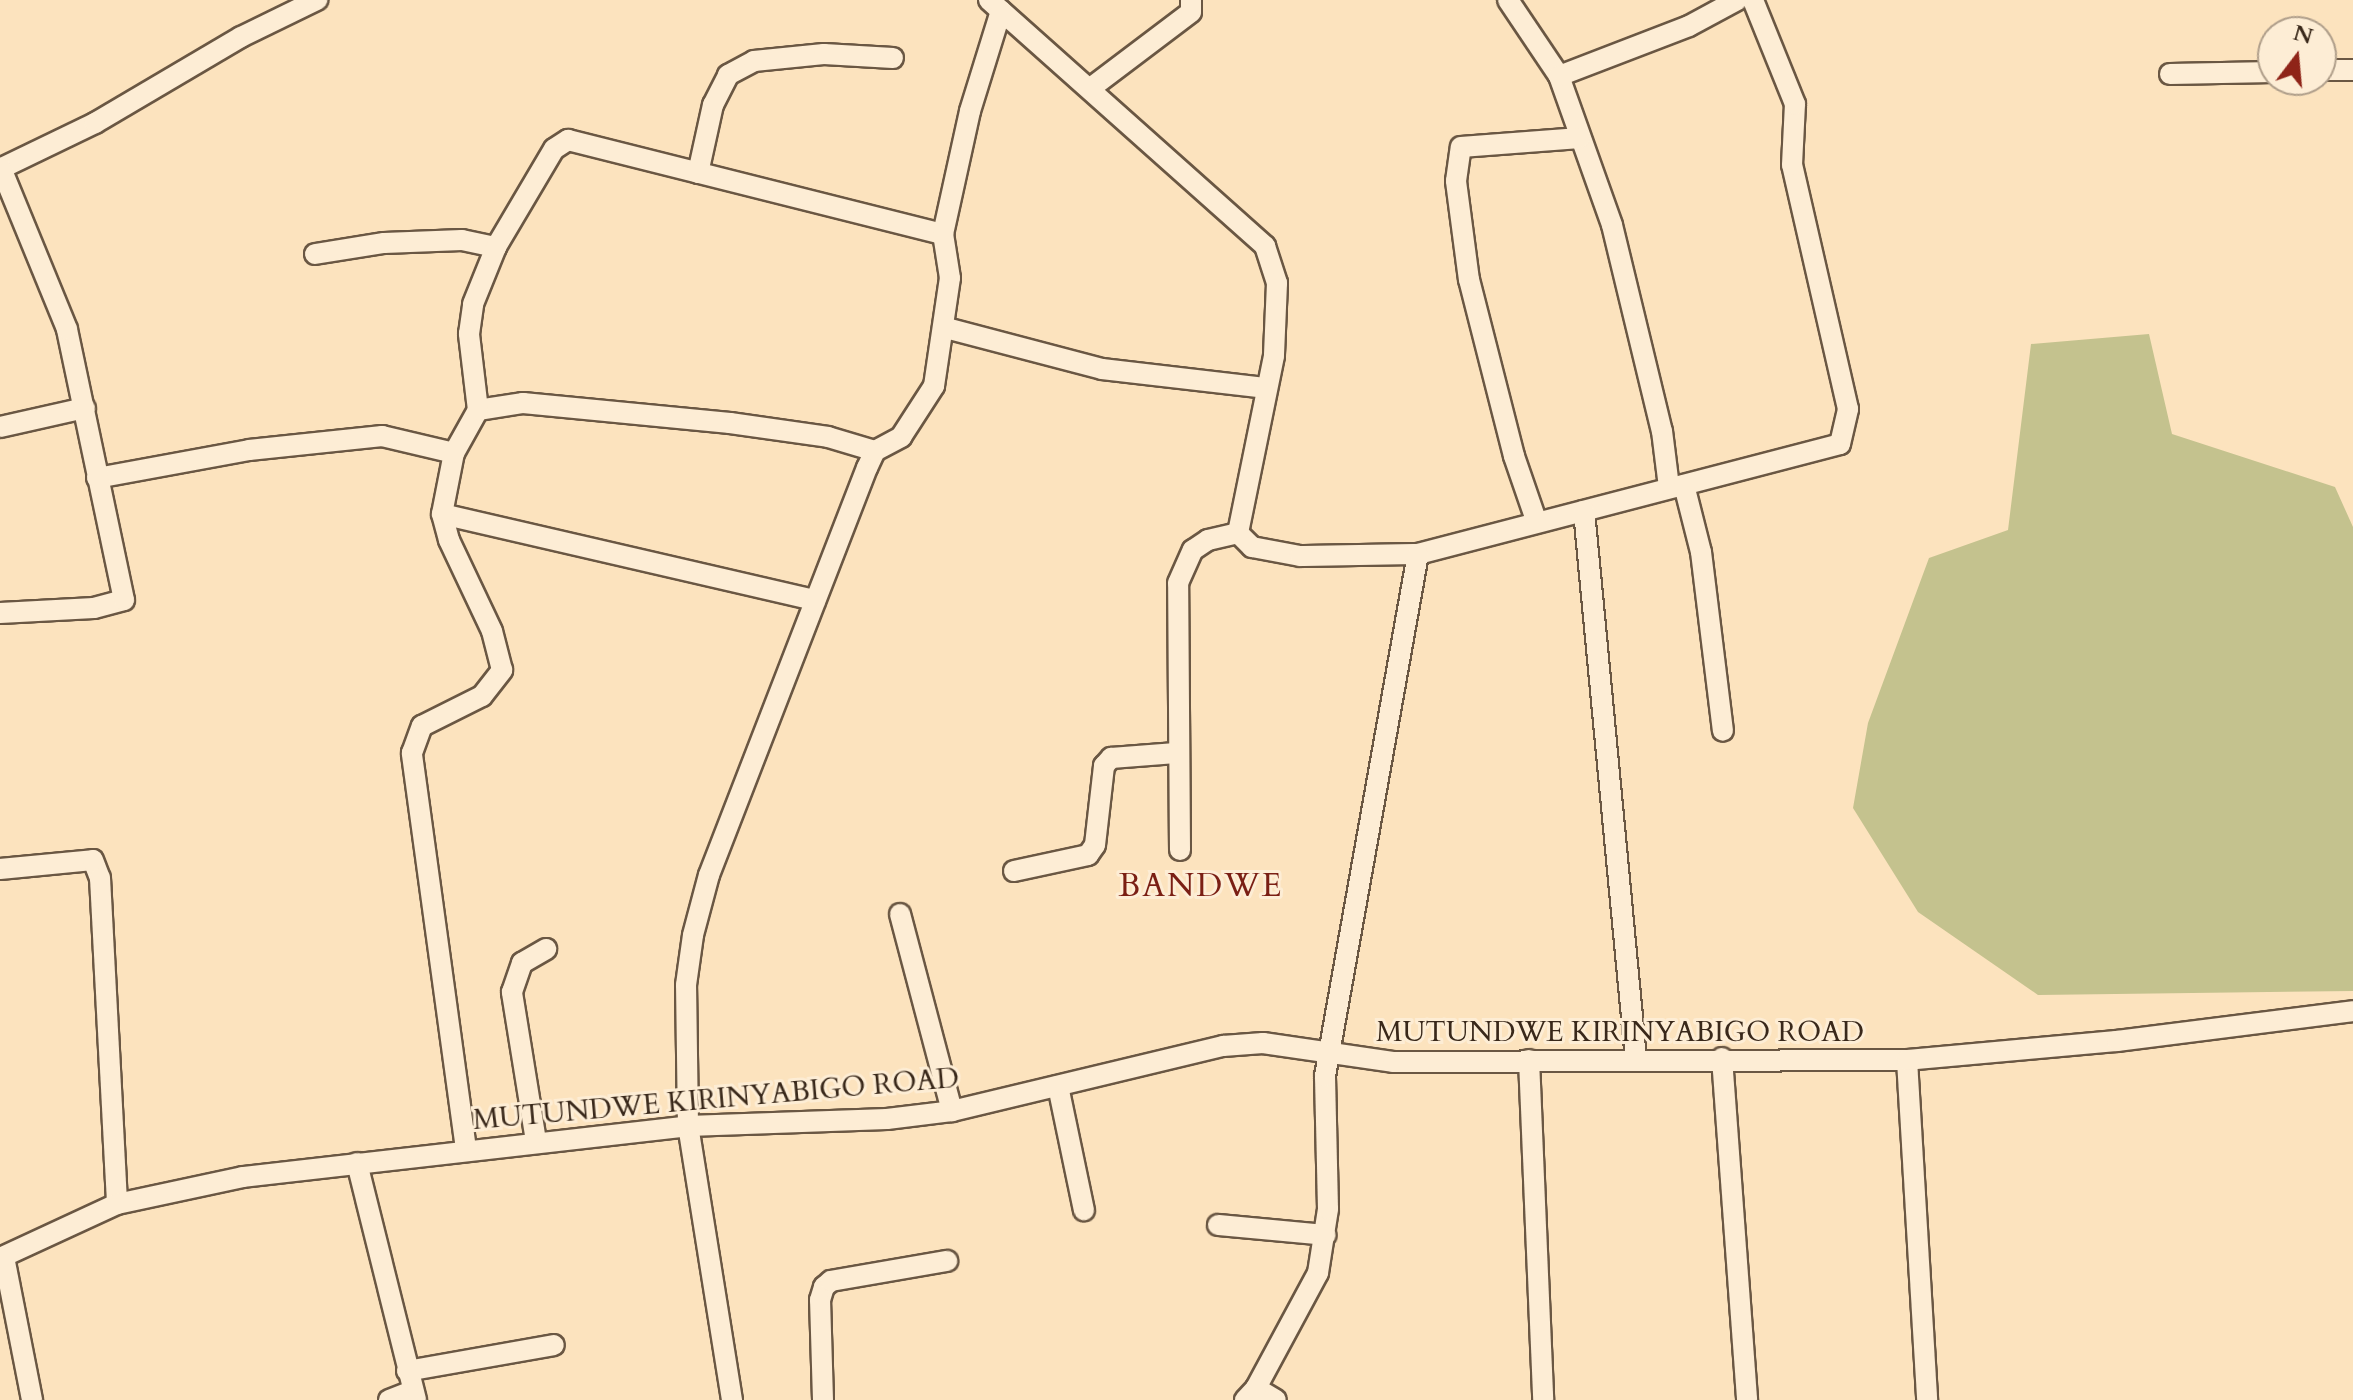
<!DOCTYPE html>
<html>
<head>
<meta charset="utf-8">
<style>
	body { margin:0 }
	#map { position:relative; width:2353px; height:1400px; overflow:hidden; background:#fce3be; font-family:Cardo,serif }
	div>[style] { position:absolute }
	.green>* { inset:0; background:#c4c28e }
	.roads { filter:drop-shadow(2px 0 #6a5743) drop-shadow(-2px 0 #6a5743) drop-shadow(0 2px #6a5743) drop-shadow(0 -2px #6a5743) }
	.street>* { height:20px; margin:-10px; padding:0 10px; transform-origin:10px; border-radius:10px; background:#fdedd5 }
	span { translate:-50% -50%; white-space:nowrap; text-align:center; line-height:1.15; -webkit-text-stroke:6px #fdedd5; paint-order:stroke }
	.street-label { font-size:28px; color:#39281a }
	.quarter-label { font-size:32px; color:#7a1f14; letter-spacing:2px }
	.north { position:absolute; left:2257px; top:16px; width:80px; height:80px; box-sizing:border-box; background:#fdedd5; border:2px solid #af9e8a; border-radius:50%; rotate:16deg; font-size:22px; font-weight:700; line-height:32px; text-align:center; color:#39281a }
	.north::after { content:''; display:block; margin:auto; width:28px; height:36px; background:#8f2418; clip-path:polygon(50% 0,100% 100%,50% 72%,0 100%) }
</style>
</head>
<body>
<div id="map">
	<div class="green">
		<i style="clip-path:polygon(2149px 334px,2172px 434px,2335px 487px,2353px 527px,2353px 991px,2038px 995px,1918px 912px,1853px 808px,1868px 723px,1929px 558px,2008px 530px,2031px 344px)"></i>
	</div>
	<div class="roads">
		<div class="street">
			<i style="left:989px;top:0;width:370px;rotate:41.7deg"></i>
			<i style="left:1265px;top:246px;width:39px;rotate:72deg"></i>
			<i style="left:1277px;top:283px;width:73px;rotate:92.4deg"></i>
			<i style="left:1274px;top:356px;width:181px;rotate:101.5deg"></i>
			<i style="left:1238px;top:533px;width:20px;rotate:45deg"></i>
			<i style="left:1252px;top:547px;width:49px;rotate:10.6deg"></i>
			<i style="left:1300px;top:556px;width:118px;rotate:-1deg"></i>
			<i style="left:1418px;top:554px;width:436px;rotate:-14.6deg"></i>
			<i style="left:1840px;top:444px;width:36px;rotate:-77deg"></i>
			<i style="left:1848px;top:409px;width:250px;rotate:-102.9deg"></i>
			<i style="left:1792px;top:165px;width:61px;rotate:-87.2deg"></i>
			<i style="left:1795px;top:104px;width:112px;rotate:-112deg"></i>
			<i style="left:1508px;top:0;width:92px;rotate:56.1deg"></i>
			<i style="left:1559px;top:76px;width:158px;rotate:70.4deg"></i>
			<i style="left:1612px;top:225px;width:212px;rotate:76.4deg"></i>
			<i style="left:1662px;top:431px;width:56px;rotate:82.9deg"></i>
			<i style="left:2321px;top:70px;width:32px"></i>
			<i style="left:2170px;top:74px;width:103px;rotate:-1.1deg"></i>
			<i style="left:1559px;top:76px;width:139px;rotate:-21deg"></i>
			<i style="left:1689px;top:26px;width:55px;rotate:-28.4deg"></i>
			<i style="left:1092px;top:87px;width:124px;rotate:-37.1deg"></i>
			<i style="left:1191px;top:12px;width:12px;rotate:-90deg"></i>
			<i style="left:0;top:169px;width:106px;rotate:-25.8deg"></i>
			<i style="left:95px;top:123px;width:169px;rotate:-30.5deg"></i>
			<i style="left:241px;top:37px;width:85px;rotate:-26deg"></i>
			<i style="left:698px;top:173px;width:70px;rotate:-77.6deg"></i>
			<i style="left:713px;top:105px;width:34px;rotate:-63deg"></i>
			<i style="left:728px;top:75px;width:30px;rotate:-28deg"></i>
			<i style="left:754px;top:61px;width:70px;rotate:-5.7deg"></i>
			<i style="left:824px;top:54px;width:69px;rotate:3.3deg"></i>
			<i style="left:315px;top:254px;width:70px;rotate:-9.1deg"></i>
			<i style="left:384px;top:243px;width:78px;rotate:-2.2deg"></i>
			<i style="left:462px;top:240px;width:35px;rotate:12deg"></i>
			<i style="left:946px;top:328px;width:161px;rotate:14.7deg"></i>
			<i style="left:1102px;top:369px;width:166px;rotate:6.6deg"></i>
			<i style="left:478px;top:410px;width:46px;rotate:-8.8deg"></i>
			<i style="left:523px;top:403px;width:208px;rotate:5.5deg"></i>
			<i style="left:730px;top:423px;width:99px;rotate:8.1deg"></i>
			<i style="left:828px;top:437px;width:49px;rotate:16.6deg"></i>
			<i style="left:0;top:427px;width:87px;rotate:-12.6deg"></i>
			<i style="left:97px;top:478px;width:155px;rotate:-10.4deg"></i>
			<i style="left:249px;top:450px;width:134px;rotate:-6deg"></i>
			<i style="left:382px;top:436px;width:74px;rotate:13.3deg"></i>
			<i style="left:1684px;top:485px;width:69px;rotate:75.8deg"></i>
			<i style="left:1701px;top:552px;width:180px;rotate:83deg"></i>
			<i style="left:1584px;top:511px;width:550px;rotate:84.58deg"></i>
			<i style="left:442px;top:514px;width:383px;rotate:13deg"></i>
			<i style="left:1536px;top:520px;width:68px;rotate:-109deg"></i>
			<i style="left:1514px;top:456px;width:182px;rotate:-104.3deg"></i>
			<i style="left:1469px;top:280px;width:100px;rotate:-97.5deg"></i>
			<i style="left:1456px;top:181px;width:34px;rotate:-82deg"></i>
			<i style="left:1461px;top:147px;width:119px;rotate:-4.3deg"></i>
			<i style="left:0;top:613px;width:94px;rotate:-3deg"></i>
			<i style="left:94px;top:608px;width:31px;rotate:-15deg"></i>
			<i style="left:124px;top:600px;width:277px;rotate:-101.9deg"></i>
			<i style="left:67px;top:329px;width:174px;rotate:-112.3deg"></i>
			<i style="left:1180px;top:850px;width:267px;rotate:-90.4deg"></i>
			<i style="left:1178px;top:583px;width:36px;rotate:-66deg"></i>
			<i style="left:1193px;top:550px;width:18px;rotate:-34deg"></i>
			<i style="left:1208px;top:540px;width:31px;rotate:-13deg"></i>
			<i style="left:0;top:869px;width:93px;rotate:-5.5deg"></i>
			<i style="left:93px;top:860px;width:19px;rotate:69deg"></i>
			<i style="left:100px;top:878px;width:326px;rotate:87deg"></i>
			<i style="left:1014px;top:871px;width:76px;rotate:-12.2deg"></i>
			<i style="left:1088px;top:855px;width:12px;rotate:-55deg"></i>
			<i style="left:1095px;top:845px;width:80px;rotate:-83.5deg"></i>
			<i style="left:1104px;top:766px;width:11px;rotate:-49deg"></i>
			<i style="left:1111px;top:758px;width:65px;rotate:-4.4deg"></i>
			<i style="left:900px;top:914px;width:204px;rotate:75.2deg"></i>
			<i style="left:1722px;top:1058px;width:343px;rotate:85.8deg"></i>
			<i style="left:1529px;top:1060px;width:340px;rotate:87.6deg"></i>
			<i style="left:1907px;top:1060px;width:341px;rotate:86.6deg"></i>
			<i style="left:1058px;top:1086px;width:127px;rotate:78.2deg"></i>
			<i style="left:536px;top:1141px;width:151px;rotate:-99.2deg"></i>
			<i style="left:512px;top:992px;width:31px;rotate:-71deg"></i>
			<i style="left:522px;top:963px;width:28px;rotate:-30deg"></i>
			<i style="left:466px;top:1149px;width:400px;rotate:-97.8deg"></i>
			<i style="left:412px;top:753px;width:29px;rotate:-70deg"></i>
			<i style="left:422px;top:726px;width:67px;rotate:-26.6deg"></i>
			<i style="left:482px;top:696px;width:33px;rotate:-52deg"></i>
			<i style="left:502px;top:670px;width:40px;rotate:-104.4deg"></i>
			<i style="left:492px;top:631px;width:101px;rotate:-115.3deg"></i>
			<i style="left:449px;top:540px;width:27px;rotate:-105deg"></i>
			<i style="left:442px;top:514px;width:62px;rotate:-78.9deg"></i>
			<i style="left:454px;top:453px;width:49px;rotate:-60.8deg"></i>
			<i style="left:478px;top:410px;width:77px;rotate:-96.8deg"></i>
			<i style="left:469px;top:334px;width:30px;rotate:-82deg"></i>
			<i style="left:473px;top:304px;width:61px;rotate:-68deg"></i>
			<i style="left:496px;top:247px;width:114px;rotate:-59.4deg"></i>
			<i style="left:554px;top:149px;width:17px;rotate:-33deg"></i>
			<i style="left:568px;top:140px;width:387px;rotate:14.1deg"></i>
			<i style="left:357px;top:1163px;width:244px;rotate:76deg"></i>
			<i style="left:1218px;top:1225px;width:108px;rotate:5.3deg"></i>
			<i style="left:4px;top:1257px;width:146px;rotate:78.9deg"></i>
			<i style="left:0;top:1258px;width:129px;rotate:-24.8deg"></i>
			<i style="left:117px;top:1204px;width:129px;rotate:-12.1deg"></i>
			<i style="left:243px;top:1177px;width:448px;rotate:-6.5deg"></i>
			<i style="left:688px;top:1126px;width:199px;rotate:-2deg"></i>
			<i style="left:887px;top:1119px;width:65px;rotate:-7deg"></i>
			<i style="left:952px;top:1111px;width:279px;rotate:-13.5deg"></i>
			<i style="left:1223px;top:1046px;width:40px;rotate:-4.3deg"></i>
			<i style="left:1263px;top:1043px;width:131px;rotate:8.3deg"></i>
			<i style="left:1393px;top:1062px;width:514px;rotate:-0.22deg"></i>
			<i style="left:1907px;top:1060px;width:211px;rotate:-5.2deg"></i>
			<i style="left:2117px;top:1041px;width:238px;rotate:-7.2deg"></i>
			<i style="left:407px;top:1371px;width:149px;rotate:-10deg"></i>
			<i style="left:1256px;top:1388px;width:23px;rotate:31deg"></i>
			<i style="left:389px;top:1400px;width:26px;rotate:-21deg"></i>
			<i style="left:732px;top:1400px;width:278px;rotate:-99.1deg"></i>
			<i style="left:688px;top:1126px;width:141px;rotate:-90.8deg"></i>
			<i style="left:686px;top:985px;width:50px;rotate:-82deg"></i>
			<i style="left:693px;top:935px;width:62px;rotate:-75.1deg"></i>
			<i style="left:709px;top:875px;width:437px;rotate:-68.8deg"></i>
			<i style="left:867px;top:468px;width:19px;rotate:-65deg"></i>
			<i style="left:875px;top:451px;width:30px;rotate:-28deg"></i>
			<i style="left:901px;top:437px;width:61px;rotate:-57.1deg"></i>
			<i style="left:934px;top:386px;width:109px;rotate:-81.6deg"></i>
			<i style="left:950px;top:278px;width:45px;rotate:-99deg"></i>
			<i style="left:943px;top:234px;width:126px;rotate:-77.6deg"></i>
			<i style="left:970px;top:111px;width:105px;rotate:-72.8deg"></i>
			<i style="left:823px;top:1400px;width:100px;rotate:-91.7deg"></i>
			<i style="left:820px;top:1300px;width:14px;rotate:-73deg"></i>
			<i style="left:824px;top:1287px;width:9px;rotate:-41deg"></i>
			<i style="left:831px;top:1281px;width:118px;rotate:-9.8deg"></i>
			<i style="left:1245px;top:1400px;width:16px;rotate:-47deg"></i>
			<i style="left:1256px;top:1388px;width:131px;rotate:-61.7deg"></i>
			<i style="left:1318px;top:1273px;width:65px;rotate:-81.1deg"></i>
			<i style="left:1328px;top:1209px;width:133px;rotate:-91.3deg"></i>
			<i style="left:1325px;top:1076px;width:530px;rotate:-79.9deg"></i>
		</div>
	</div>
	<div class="street-label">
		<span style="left:1620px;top:1032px">MUTUNDWE KIRINYABIGO ROAD</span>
		<span style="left:716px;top:1099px;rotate:-5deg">MUTUNDWE KIRINYABIGO ROAD</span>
	</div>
	<div class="quarter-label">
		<span style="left:1201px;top:886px">BANDWE</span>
	</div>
	<div class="north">N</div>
</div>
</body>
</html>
